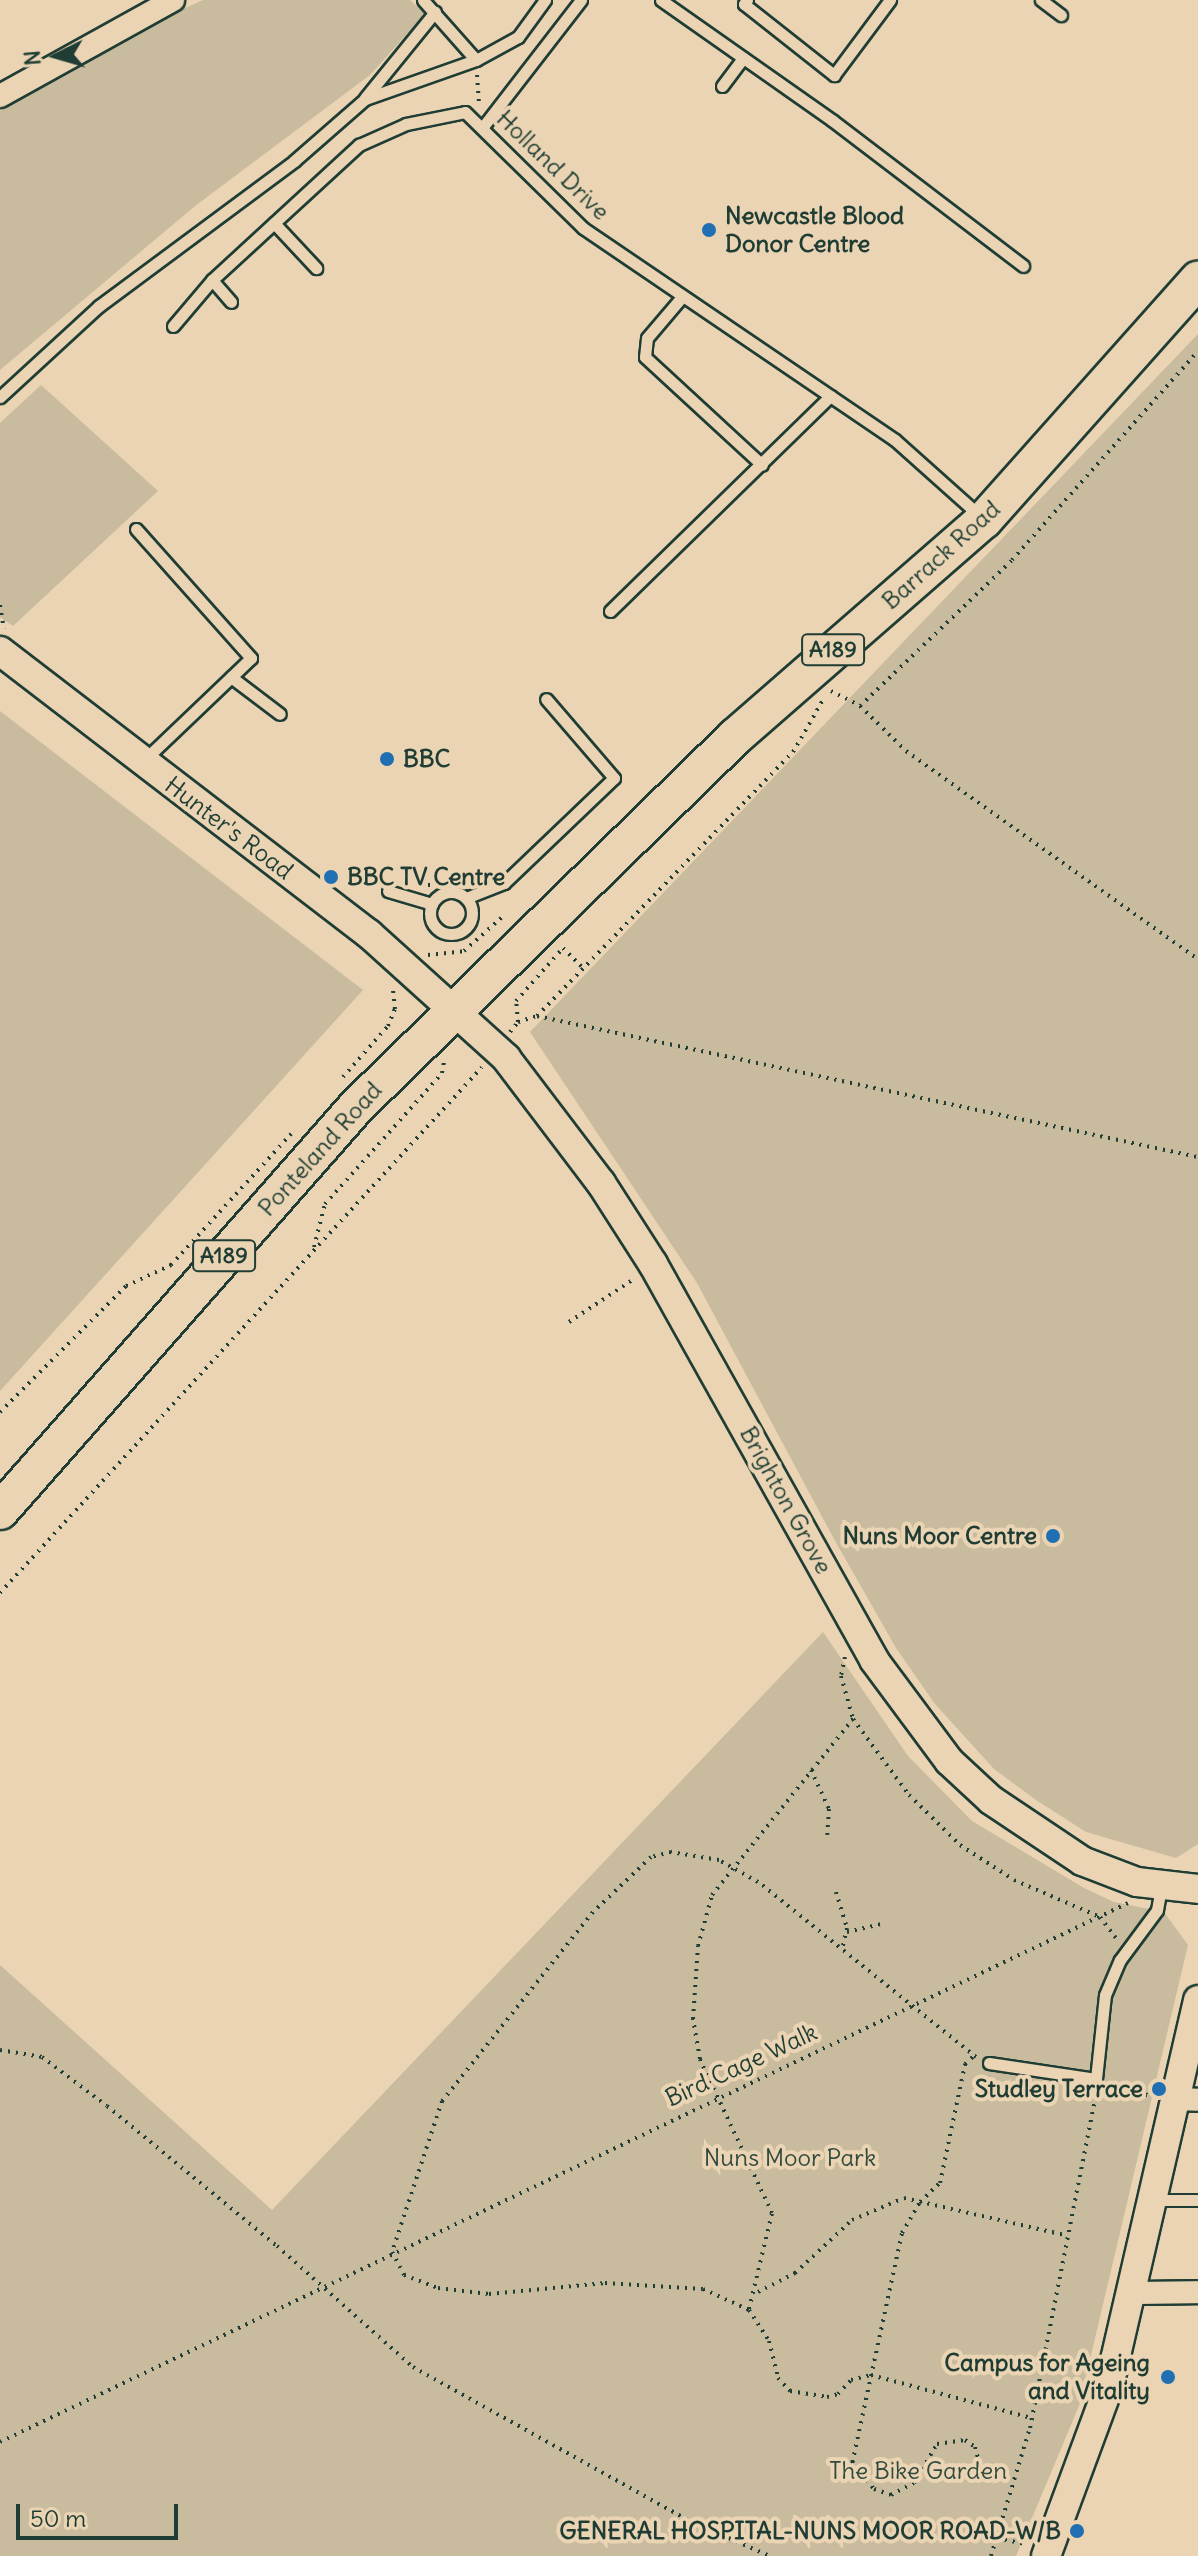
<!DOCTYPE html>
<html>
<head>
<meta charset="utf-8">
<style>
	body { margin:0 }
	#map { position:relative; width:1198px; height:2556px; overflow:hidden; background:#ead4b3; font-family:Delius,sans-serif }
	div>[style] { position:absolute }
	.green>* { inset:0; background:#c9bb9e }
	.path>* { height:4px; margin-top:-2px; transform-origin:0; background:repeating-linear-gradient(90deg,#1f3d34 0 2px,transparent 0 8px) }
	.roads { filter:drop-shadow(2px 0 #1f3d34) drop-shadow(-2px 0 #1f3d34) drop-shadow(0 2px #1f3d34) drop-shadow(0 -2px #1f3d34) }
	.service>* { height:11px; margin:-5.5px; padding:0 5.5px; transform-origin:5.5px; border-radius:5.5px; background:#ead4b3 }
	.service>.ring { margin:-5.5px; padding:0; box-sizing:content-box; background:none; border:11px solid #ead4b3; border-radius:50% }
	.minor>* { height:22px; margin:-11px; padding:0 11px; transform-origin:11px; border-radius:11px; background:#ead4b3 }
	.tertiary>* { height:28px; margin:-14px; padding:0 14px; transform-origin:14px; border-radius:14px; background:#ead4b3 }
	.primary>* { height:36px; margin:-18px; padding:0 18px; transform-origin:18px; border-radius:18px; background:#ead4b3 }
	.dots>* { width:22px; height:22px; translate:-50% -50%; box-sizing:border-box; border:4px solid #ead4b3; border-radius:50% }
	span { translate:-50% -50%; white-space:nowrap; text-align:center; line-height:1.15; -webkit-text-stroke:8px #ead4b3; paint-order:stroke }
	.shield-label span { padding:2px 6px; background:#ead4b3; border:2px solid; border-radius:6px; -webkit-text-stroke-width:0 }
	.shield-label { font-size:22px; color:#1f3d34; font-weight:700 }
	.street-label { font-size:24px; color:#1f3d34 }
	.poi-label { font-size:24px; color:#1f3d34; font-weight:700 }
	.left { translate:0 -50%; text-align:left }
	.right { translate:-100% -50%; text-align:right }
	.park-label { font-size:24px; color:#304a3f }
	.north { position:absolute; left:16px; top:16px; width:80px; height:80px; -webkit-text-stroke:6px #ead4b3; paint-order:stroke; rotate:265deg; font-size:22px; font-weight:700; line-height:32px; text-align:center; color:#1f3d34 }
	.north::after { content:''; display:block; margin:auto; width:28px; height:36px; background:#1f3d34; clip-path:polygon(50% 0,100% 100%,50% 72%,0 100%) }
	.scale { position:absolute; left:16px; top:2504px; width:162px; height:36px; box-sizing:border-box; border:4px solid #1f3d34; border-top:0; padding-left:10px; font-size:24px; line-height:28px; white-space:nowrap; color:#1f3d34; -webkit-text-stroke:6px #ead4b3; paint-order:stroke }
</style>
</head>
<body>
<div id="map">
	<div class="green">
		<i style="clip-path:polygon(203px 0,410px 0,425px 14px,370px 75px,195px 206px,0 370px,0 111px,129px 34px)"></i>
		<i style="clip-path:polygon(1198px 334px,1198px 1844px,1176px 1858px,1086px 1832px,1036px 1800px,994px 1769px,935px 1704px,896px 1648px,834px 1539px,697px 1283px,530px 1032px)"></i>
		<i style="clip-path:polygon(41px 385px,158px 491px,13px 626px,0 617px,0 423px)"></i>
		<i style="clip-path:polygon(0 711px,363px 990px,0 1391px)"></i>
		<i style="clip-path:polygon(823px 1632px,908px 1756px,972px 1821px,1084px 1888px,1114px 1902px,1164px 1912px,1188px 1945px,1079px 2406px,1016px 2556px,0 2556px,0 1965px,272px 2210px)"></i>
	</div>
	<div class="path">
		<i style="left:477px;top:75px;width:27px;rotate:86deg"></i>
		<i style="left:0;top:605px;width:24px;rotate:81deg"></i>
		<i style="left:831px;top:691px;width:33px;rotate:27deg"></i>
		<i style="left:860px;top:706px;width:64px;rotate:44.4deg"></i>
		<i style="left:906px;top:751px;width:359px;rotate:35.5deg"></i>
		<i style="left:860px;top:706px;width:211px;rotate:-43.8deg"></i>
		<i style="left:1012px;top:560px;width:280px;rotate:-48.3deg"></i>
		<i style="left:428px;top:885px;width:24px;rotate:-2deg"></i>
		<i style="left:452px;top:884px;width:10px;rotate:-90deg"></i>
		<i style="left:428px;top:955px;width:36px;rotate:-6deg"></i>
		<i style="left:464px;top:951px;width:50px;rotate:-41.7deg"></i>
		<i style="left:537px;top:1016px;width:676px;rotate:12.04deg"></i>
		<i style="left:518px;top:1022px;width:21px;rotate:-95deg"></i>
		<i style="left:516px;top:1001px;width:71px;rotate:-48.4deg"></i>
		<i style="left:563px;top:948px;width:28px;rotate:45deg"></i>
		<i style="left:510px;top:1032px;width:13px;rotate:-51deg"></i>
		<i style="left:518px;top:1022px;width:20px;rotate:-18deg"></i>
		<i style="left:537px;top:1016px;width:368px;rotate:-45.9deg"></i>
		<i style="left:793px;top:752px;width:62px;rotate:-60.1deg"></i>
		<i style="left:343px;top:1077px;width:68px;rotate:-48.6deg"></i>
		<i style="left:388px;top:1026px;width:18px;rotate:-68deg"></i>
		<i style="left:395px;top:1009px;width:20px;rotate:-96deg"></i>
		<i style="left:314px;top:1247px;width:44px;rotate:-75.7deg"></i>
		<i style="left:325px;top:1204px;width:176px;rotate:-48.2deg"></i>
		<i style="left:442px;top:1073px;width:11px;rotate:-80deg"></i>
		<i style="left:569px;top:1322px;width:78px;rotate:-33.5deg"></i>
		<i style="left:0;top:1412px;width:178px;rotate:-45deg"></i>
		<i style="left:126px;top:1286px;width:50px;rotate:-25deg"></i>
		<i style="left:171px;top:1265px;width:178px;rotate:-47.5deg"></i>
		<i style="left:0;top:1593px;width:713px;rotate:-47.5deg"></i>
		<i style="left:845px;top:1657px;width:19px;rotate:102deg"></i>
		<i style="left:841px;top:1676px;width:45px;rotate:74.4deg"></i>
		<i style="left:853px;top:1719px;width:94px;rotate:53.6deg"></i>
		<i style="left:909px;top:1795px;width:71px;rotate:44.4deg"></i>
		<i style="left:960px;top:1845px;width:64px;rotate:32.9deg"></i>
		<i style="left:1014px;top:1880px;width:94px;rotate:23.3deg"></i>
		<i style="left:1100px;top:1917px;width:26px;rotate:53deg"></i>
		<i style="left:811px;top:1770px;width:43px;rotate:65.2deg"></i>
		<i style="left:829px;top:1809px;width:26px;rotate:94deg"></i>
		<i style="left:836px;top:1892px;width:38px;rotate:73deg"></i>
		<i style="left:847px;top:1928px;width:22px;rotate:103deg"></i>
		<i style="left:847px;top:1932px;width:35px;rotate:-13deg"></i>
		<i style="left:0;top:2050px;width:43px;rotate:9.5deg"></i>
		<i style="left:42px;top:2057px;width:81px;rotate:37deg"></i>
		<i style="left:107px;top:2106px;width:220px;rotate:39.5deg"></i>
		<i style="left:277px;top:2246px;width:182px;rotate:41.7deg"></i>
		<i style="left:413px;top:2367px;width:319px;rotate:29.1deg"></i>
		<i style="left:692px;top:2522px;width:85px;rotate:23.6deg"></i>
		<i style="left:976px;top:2057px;width:280px;rotate:-141.2deg"></i>
		<i style="left:758px;top:1882px;width:45px;rotate:-150.6deg"></i>
		<i style="left:719px;top:1860px;width:49px;rotate:-170.5deg"></i>
		<i style="left:671px;top:1852px;width:21px;rotate:166deg"></i>
		<i style="left:651px;top:1857px;width:80px;rotate:136.5deg"></i>
		<i style="left:593px;top:1912px;width:242px;rotate:128.6deg"></i>
		<i style="left:442px;top:2101px;width:159px;rotate:108.3deg"></i>
		<i style="left:392px;top:2252px;width:26px;rotate:62deg"></i>
		<i style="left:404px;top:2275px;width:36px;rotate:21deg"></i>
		<i style="left:438px;top:2288px;width:51px;rotate:6.7deg"></i>
		<i style="left:489px;top:2294px;width:117px;rotate:-5.4deg"></i>
		<i style="left:605px;top:2283px;width:98px;rotate:3.5deg"></i>
		<i style="left:703px;top:2289px;width:51px;rotate:24.5deg"></i>
		<i style="left:749px;top:2310px;width:37px;rotate:57deg"></i>
		<i style="left:769px;top:2341px;width:38px;rotate:76deg"></i>
		<i style="left:778px;top:2378px;width:18px;rotate:47deg"></i>
		<i style="left:790px;top:2391px;width:37px;rotate:9deg"></i>
		<i style="left:827px;top:2397px;width:11px;rotate:-15deg"></i>
		<i style="left:838px;top:2394px;width:19px;rotate:-47deg"></i>
		<i style="left:851px;top:2380px;width:21px;rotate:-14deg"></i>
		<i style="left:871px;top:2375px;width:167px;rotate:15deg"></i>
		<i style="left:1106px;top:2088px;width:48px;rotate:9.7deg"></i>
		<i style="left:758px;top:2292px;width:42px;rotate:-27.2deg"></i>
		<i style="left:795px;top:2273px;width:78px;rotate:-42.9deg"></i>
		<i style="left:852px;top:2220px;width:56px;rotate:-22.9deg"></i>
		<i style="left:904px;top:2198px;width:168px;rotate:13deg"></i>
		<i style="left:749px;top:2309px;width:99px;rotate:-76.5deg"></i>
		<i style="left:772px;top:2213px;width:170px;rotate:-115.1deg"></i>
		<i style="left:700px;top:2059px;width:41px;rotate:-99.9deg"></i>
		<i style="left:693px;top:2019px;width:73px;rotate:-86.1deg"></i>
		<i style="left:698px;top:1946px;width:53px;rotate:-74.6deg"></i>
		<i style="left:712px;top:1895px;width:226px;rotate:-51.3deg"></i>
		<i style="left:0;top:2442px;width:1250px;rotate:-25.54deg"></i>
		<i style="left:852px;top:2461px;width:36px;rotate:52deg"></i>
		<i style="left:874px;top:2489px;width:18px;rotate:19deg"></i>
		<i style="left:891px;top:2495px;width:26px;rotate:-28deg"></i>
		<i style="left:914px;top:2483px;width:45px;rotate:-59.5deg"></i>
		<i style="left:937px;top:2444px;width:28px;rotate:-8deg"></i>
		<i style="left:965px;top:2440px;width:12px;rotate:35deg"></i>
		<i style="left:975px;top:2447px;width:16px;rotate:75deg"></i>
		<i style="left:979px;top:2462px;width:15px;rotate:101deg"></i>
		<i style="left:976px;top:2477px;width:19px;rotate:171deg"></i>
		<i style="left:849px;top:2478px;width:251px;rotate:-77.8deg"></i>
		<i style="left:902px;top:2233px;width:36px;rotate:-60deg"></i>
		<i style="left:920px;top:2202px;width:28px;rotate:-44deg"></i>
		<i style="left:940px;top:2183px;width:122px;rotate:-78.1deg"></i>
		<i style="left:965px;top:2064px;width:12px;rotate:-42deg"></i>
		<i style="left:997px;top:2538px;width:30px;rotate:12deg"></i>
		<i style="left:991px;top:2556px;width:134px;rotate:-73.1deg"></i>
		<i style="left:1030px;top:2428px;width:340px;rotate:-78.8deg"></i>
	</div>
	<div class="roads">
		<div class="service">
			<i style="left:661px;top:0;width:210px;rotate:35.1deg"></i>
			<i style="left:833px;top:121px;width:239px;rotate:37.3deg"></i>
			<i style="left:747px;top:0;width:5px;rotate:127deg"></i>
			<i style="left:744px;top:4px;width:115px;rotate:38.3deg"></i>
			<i style="left:834px;top:75px;width:94px;rotate:-53.3deg"></i>
			<i style="left:1041px;top:0;width:25px;rotate:37deg"></i>
			<i style="left:476px;top:60px;width:48px;rotate:-28.7deg"></i>
			<i style="left:518px;top:37px;width:46px;rotate:-53.9deg"></i>
			<i style="left:722px;top:86px;width:35px;rotate:-53deg"></i>
			<i style="left:365px;top:98px;width:111px;rotate:-50.9deg"></i>
			<i style="left:482px;top:128px;width:162px;rotate:-52.3deg"></i>
			<i style="left:274px;top:223px;width:62px;rotate:47deg"></i>
			<i style="left:212px;top:280px;width:29px;rotate:49deg"></i>
			<i style="left:681px;top:298px;width:52px;rotate:130.4deg"></i>
			<i style="left:647px;top:338px;width:19px;rotate:96deg"></i>
			<i style="left:645px;top:357px;width:159px;rotate:42.7deg"></i>
			<i style="left:173px;top:326px;width:60px;rotate:-49.7deg"></i>
			<i style="left:212px;top:280px;width:200px;rotate:-42.6deg"></i>
			<i style="left:359px;top:145px;width:51px;rotate:-24.1deg"></i>
			<i style="left:406px;top:124px;width:60px;rotate:-11.5deg"></i>
			<i style="left:465px;top:112px;width:165px;rotate:44.5deg"></i>
			<i style="left:583px;top:228px;width:377px;rotate:34.2deg"></i>
			<i style="left:895px;top:440px;width:114px;rotate:41.8deg"></i>
			<i style="left:0;top:397px;width:134px;rotate:-42.6deg"></i>
			<i style="left:99px;top:306px;width:243px;rotate:-36.6deg"></i>
			<i style="left:294px;top:161px;width:94px;rotate:-41.1deg"></i>
			<i style="left:365px;top:99px;width:118px;rotate:-19.4deg"></i>
			<i style="left:476px;top:60px;width:80px;rotate:-131.5deg"></i>
			<i style="left:136px;top:529px;width:173px;rotate:48.3deg"></i>
			<i style="left:251px;top:658px;width:151px;rotate:136.3deg"></i>
			<i style="left:610px;top:611px;width:308px;rotate:-44.3deg"></i>
			<i style="left:231px;top:677px;width:61px;rotate:37.1deg"></i>
			<i style="left:388px;top:891px;width:46px;rotate:16.5deg"></i>
			<i class="ring" style="left:430px;top:892px;width:31px;height:31px"></i>
			<i style="left:466px;top:898px;width:41px;rotate:-21.5deg"></i>
			<i style="left:504px;top:883px;width:152px;rotate:-43.7deg"></i>
			<i style="left:614px;top:778px;width:104px;rotate:-130.7deg"></i>
			<i style="left:989px;top:2063px;width:108px;rotate:8.5deg"></i>
			<i style="left:1096px;top:2079px;width:84px;rotate:-83.9deg"></i>
			<i style="left:1105px;top:1995px;width:38px;rotate:-67deg"></i>
			<i style="left:1120px;top:1960px;width:62px;rotate:-53.5deg"></i>
			<i style="left:1157px;top:1910px;width:23px;rotate:-80deg"></i>
			<i style="left:1152px;top:2200px;width:46px"></i>
		</div>
		<div class="minor">
			<i style="left:0;top:96px;width:198px;rotate:-29deg"></i>
			<i style="left:1175px;top:2099px;width:23px;rotate:2deg"></i>
			<i style="left:1129px;top:2293px;width:69px;rotate:-0.8deg"></i>
		</div>
		<div class="tertiary">
			<i style="left:0;top:651px;width:465px;rotate:37.5deg"></i>
			<i style="left:369px;top:934px;width:185px;rotate:42.1deg"></i>
			<i style="left:506px;top:1058px;width:157px;rotate:52.8deg"></i>
			<i style="left:601px;top:1183px;width:96px;rotate:57.3deg"></i>
			<i style="left:653px;top:1264px;width:453px;rotate:60.8deg"></i>
			<i style="left:874px;top:1660px;width:126px;rotate:53.4deg"></i>
			<i style="left:949px;top:1761px;width:57px;rotate:42.9deg"></i>
			<i style="left:991px;top:1800px;width:110px;rotate:33.8deg"></i>
			<i style="left:1082px;top:1861px;width:59px;rotate:20.9deg"></i>
			<i style="left:1137px;top:1882px;width:61px;rotate:6.5deg"></i>
			<i style="left:1046px;top:2556px;width:181px;rotate:-69.7deg"></i>
			<i style="left:1109px;top:2386px;width:396px;rotate:-77deg"></i>
		</div>
		<div class="primary">
			<i style="left:0;top:1511px;width:538px;rotate:-48.61deg"></i>
			<i style="left:356px;top:1107px;width:530px;rotate:-44.31deg"></i>
			<i style="left:735px;top:737px;width:330px;rotate:-41.1deg"></i>
			<i style="left:984px;top:520px;width:322px;rotate:-48.3deg"></i>
		</div>
	</div>
	<div class="dots">
		<i style="left:709px;top:230px;background:#1f6fb2"></i>
		<i style="left:387px;top:759px;background:#1f6fb2"></i>
		<i style="left:331px;top:877px;background:#1f6fb2"></i>
		<i style="left:1053px;top:1536px;background:#1f6fb2"></i>
		<i style="left:1159px;top:2089px;background:#1f6fb2"></i>
		<i style="left:1168px;top:2377px;background:#1f6fb2"></i>
		<i style="left:1077px;top:2531px;background:#1f6fb2"></i>
	</div>
	<div class="shield-label">
		<span style="left:833px;top:650px">A189</span>
		<span style="left:224px;top:1256px">A189</span>
	</div>
	<div class="street-label">
		<span style="left:553px;top:165px;rotate:44deg">Holland Drive</span>
		<span style="left:941px;top:555px;rotate:-42deg">Barrack Road</span>
		<span style="left:229px;top:828px;rotate:37deg">Hunter's Road</span>
		<span style="left:320px;top:1149px;rotate:-48deg">Ponteland Road</span>
		<span style="left:786px;top:1500px;rotate:61deg">Brighton Grove</span>
		<span style="left:741px;top:2065px;rotate:-25deg">Bird Cage Walk</span>
	</div>
	<div class="poi-label">
		<span class="left" style="left:725px;top:230px">Newcastle Blood<br>Donor Centre</span>
		<span class="left" style="left:403px;top:759px">BBC</span>
		<span class="left" style="left:347px;top:877px">BBC TV Centre</span>
		<span class="right" style="left:1037px;top:1536px">Nuns Moor Centre</span>
		<span class="right" style="left:1143px;top:2089px">Studley Terrace</span>
		<span class="right" style="left:1150px;top:2377px">Campus for Ageing<br>and Vitality</span>
		<span class="right" style="left:1061px;top:2531px">GENERAL HOSPITAL-NUNS MOOR ROAD-W/B</span>
	</div>
	<div class="park-label">
		<span style="left:790px;top:2158px">Nuns Moor Park</span>
		<span style="left:918px;top:2471px">The Bike Garden</span>
	</div>
	<div class="north">N</div>
	<div class="scale">50 m</div>
</div>
</body>
</html>
